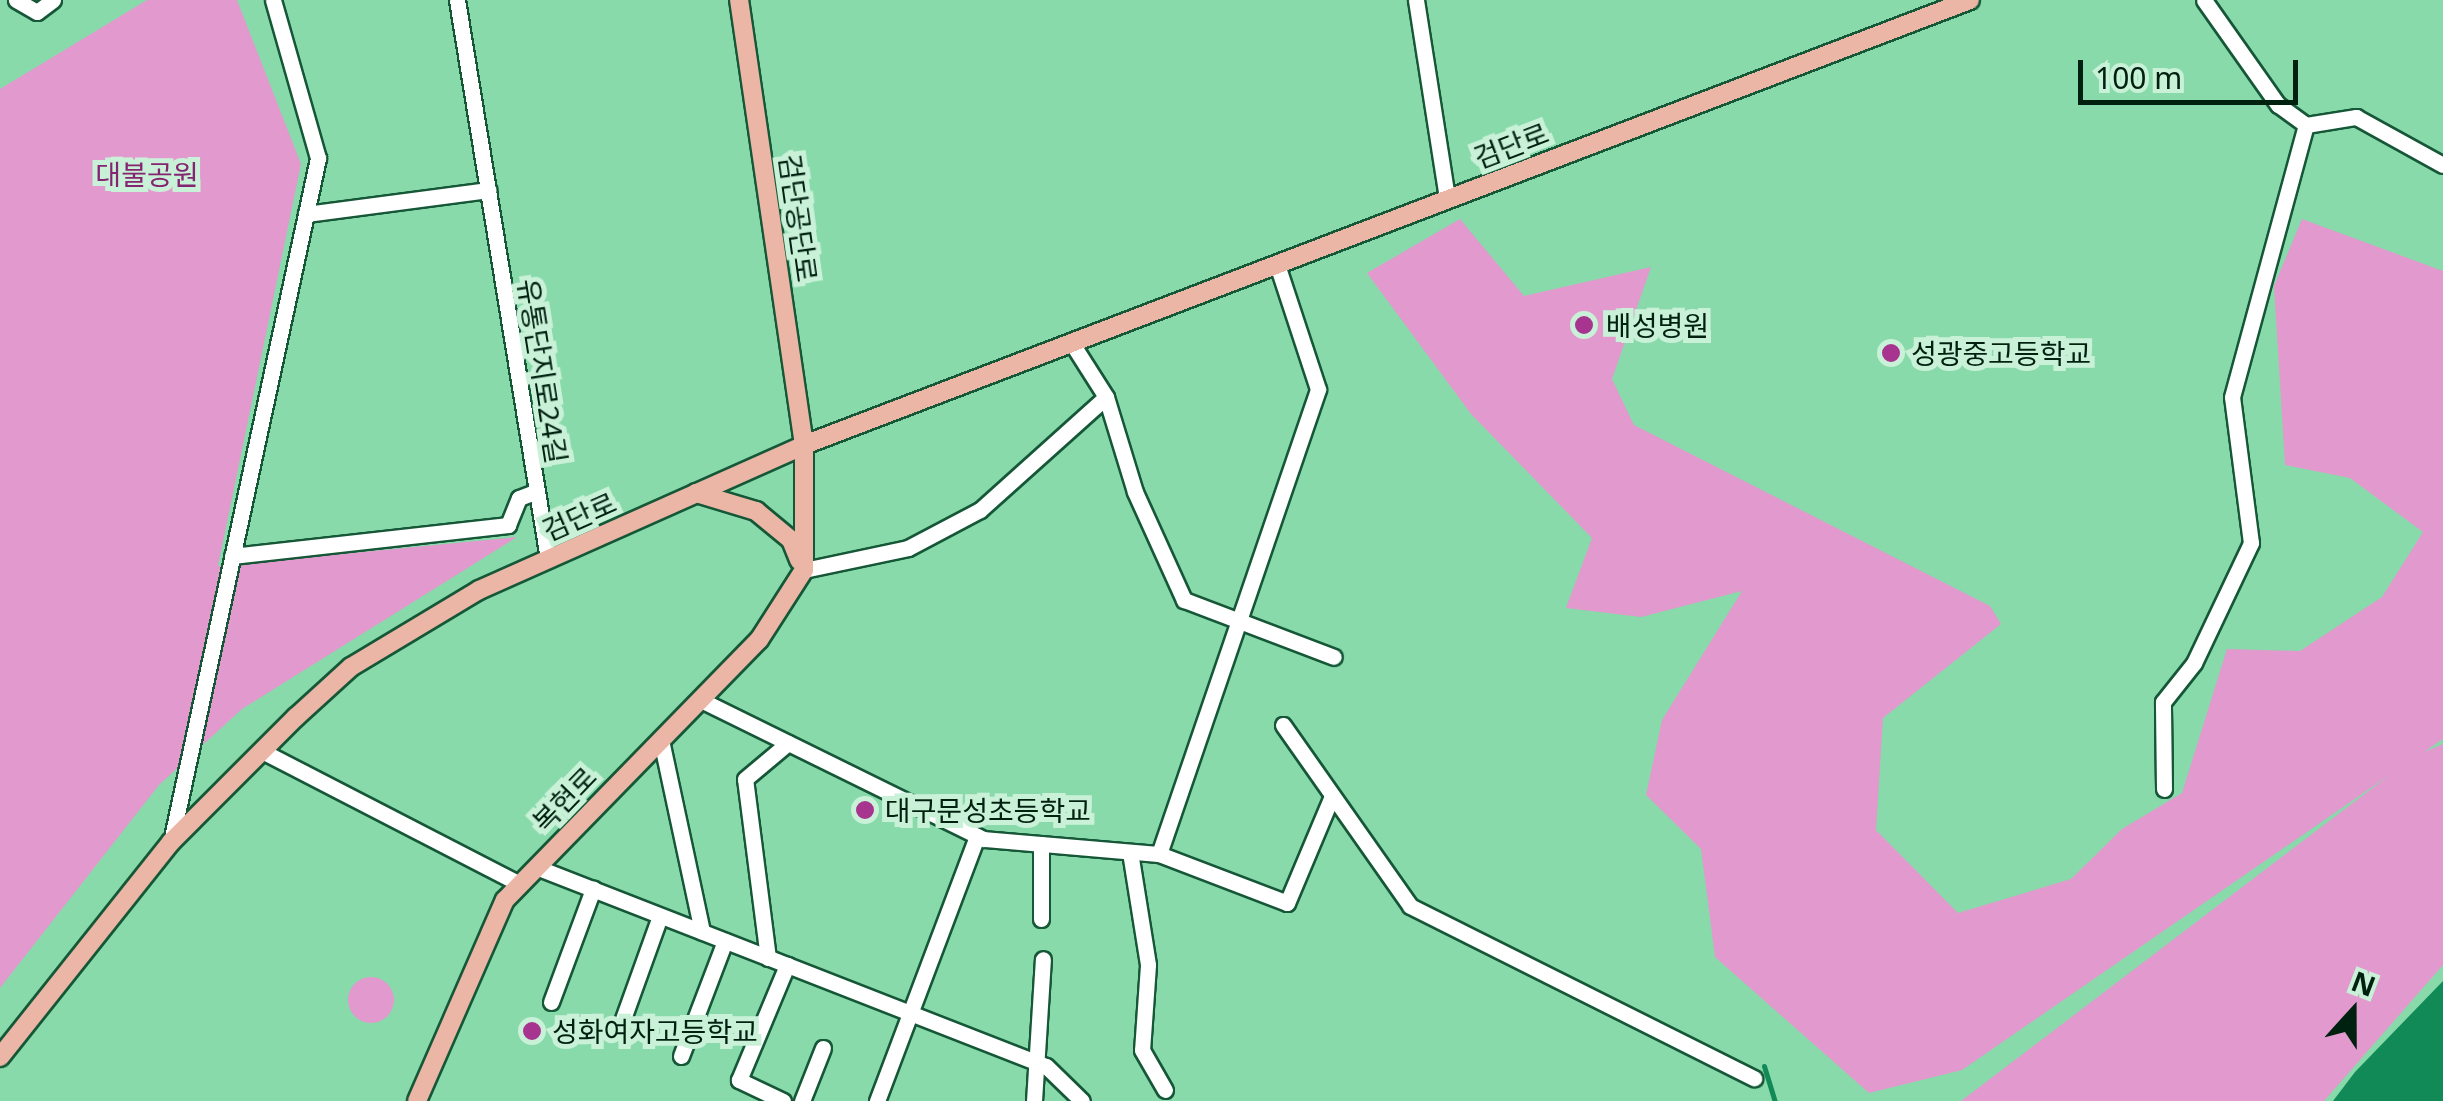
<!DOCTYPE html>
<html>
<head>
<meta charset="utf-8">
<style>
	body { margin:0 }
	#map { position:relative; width:2443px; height:1101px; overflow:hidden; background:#88daab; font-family:"Noto Sans","Noto Sans KR",sans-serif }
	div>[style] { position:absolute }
	.green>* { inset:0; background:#e299cd }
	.round { border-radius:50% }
	.water>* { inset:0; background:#118a57 }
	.stream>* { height:5px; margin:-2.5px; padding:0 2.5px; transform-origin:2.5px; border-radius:2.5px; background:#118a57 }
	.roads { filter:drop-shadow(2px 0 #155737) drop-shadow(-2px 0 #155737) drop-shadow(0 2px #155737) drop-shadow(0 -2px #155737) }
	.minor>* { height:15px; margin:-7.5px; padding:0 7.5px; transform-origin:7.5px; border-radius:7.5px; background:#fff }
	.major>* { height:18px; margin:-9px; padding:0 9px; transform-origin:9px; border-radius:9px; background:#ebb6a6 }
	.dots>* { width:28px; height:28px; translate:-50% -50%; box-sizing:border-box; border:5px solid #c9f1d8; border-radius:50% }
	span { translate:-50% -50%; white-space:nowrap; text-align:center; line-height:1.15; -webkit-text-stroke:10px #c9f1d8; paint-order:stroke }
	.street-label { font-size:28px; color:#002110 }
	.park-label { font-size:28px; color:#852470 }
	.poi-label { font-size:28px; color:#002110 }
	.left { translate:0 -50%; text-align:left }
	.north { position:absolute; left:2303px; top:961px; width:100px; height:100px; -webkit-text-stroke:8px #c9f1d8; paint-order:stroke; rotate:21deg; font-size:28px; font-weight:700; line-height:40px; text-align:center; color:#002110 }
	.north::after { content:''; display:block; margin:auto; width:35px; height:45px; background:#002110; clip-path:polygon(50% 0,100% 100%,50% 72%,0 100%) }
	.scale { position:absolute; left:2078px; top:60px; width:220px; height:45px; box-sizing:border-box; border:5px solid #002110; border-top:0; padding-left:12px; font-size:30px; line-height:35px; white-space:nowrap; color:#002110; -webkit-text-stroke:8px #c9f1d8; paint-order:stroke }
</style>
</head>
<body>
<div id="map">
	<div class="green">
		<i style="clip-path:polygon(147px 0,237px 0,301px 164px,218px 566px,517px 537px,242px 709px,159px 785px,0 988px,0 89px)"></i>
		<i style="clip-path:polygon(1460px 219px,1524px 296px,1651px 267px,1612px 379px,1634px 425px,1990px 606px,2001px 624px,1883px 718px,1876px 830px,1958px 913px,2071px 879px,2122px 829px,2182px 793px,2227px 649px,2300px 651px,2382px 597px,2423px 532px,2350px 478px,2285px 465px,2274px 286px,2302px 219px,2443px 271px,2443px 739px,2424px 752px,2443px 744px,2443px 965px,2324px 1101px,1961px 1101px,2391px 774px,1962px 1070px,1869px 1093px,1715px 957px,1701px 849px,1646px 795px,1662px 720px,1742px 591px,1641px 617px,1566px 608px,1592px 538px,1471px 414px,1367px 273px)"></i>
		<i class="round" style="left:348px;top:977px;width:46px;height:46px"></i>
	</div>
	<div class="water">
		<i style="clip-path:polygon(2443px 981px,2443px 1101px,2333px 1101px,2355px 1072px)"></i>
	</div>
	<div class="stream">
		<i style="left:1764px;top:1066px;width:37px;rotate:73deg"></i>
	</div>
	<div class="roads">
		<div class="minor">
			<i style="left:16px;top:0;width:24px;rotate:30deg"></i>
			<i style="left:37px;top:12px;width:20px;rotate:-37deg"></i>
			<i style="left:457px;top:0;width:566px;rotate:80.75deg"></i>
			<i style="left:1416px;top:0;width:201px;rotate:81.1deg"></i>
			<i style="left:2306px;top:125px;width:51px;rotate:-9.1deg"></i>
			<i style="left:2356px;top:117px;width:99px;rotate:28.9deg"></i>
			<i style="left:306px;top:214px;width:184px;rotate:-7.5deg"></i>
			<i style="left:1073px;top:345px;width:62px;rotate:57.6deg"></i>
			<i style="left:1106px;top:397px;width:99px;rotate:73deg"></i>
			<i style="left:1135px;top:492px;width:119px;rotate:65.6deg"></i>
			<i style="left:1184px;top:600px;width:160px;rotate:20.8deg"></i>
			<i style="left:232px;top:556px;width:278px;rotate:-6.4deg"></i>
			<i style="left:508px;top:525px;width:29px;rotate:-68deg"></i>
			<i style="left:519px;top:498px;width:19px;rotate:-21deg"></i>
			<i style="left:804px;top:570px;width:106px;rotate:-11.9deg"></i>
			<i style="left:908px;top:548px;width:81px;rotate:-27.8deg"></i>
			<i style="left:980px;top:510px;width:169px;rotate:-41.9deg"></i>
			<i style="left:701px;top:700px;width:315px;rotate:26.2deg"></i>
			<i style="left:984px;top:839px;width:176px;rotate:4.9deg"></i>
			<i style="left:1159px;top:854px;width:137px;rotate:20.9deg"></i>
			<i style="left:1287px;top:903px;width:116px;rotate:-67.2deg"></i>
			<i style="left:1283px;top:725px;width:221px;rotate:54.9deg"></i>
			<i style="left:1410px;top:906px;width:385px;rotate:26.6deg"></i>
			<i style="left:661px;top:740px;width:196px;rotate:77.9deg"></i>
			<i style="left:262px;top:751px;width:290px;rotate:27.3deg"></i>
			<i style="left:2164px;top:789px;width:87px;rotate:-90.7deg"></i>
			<i style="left:2163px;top:702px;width:50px;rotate:-51.5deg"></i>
			<i style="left:2194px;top:663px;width:133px;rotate:-64.6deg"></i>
			<i style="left:2251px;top:543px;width:147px;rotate:-97.4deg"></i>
			<i style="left:2232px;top:397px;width:282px;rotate:-74.8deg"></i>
			<i style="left:2306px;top:125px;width:34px;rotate:-144deg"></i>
			<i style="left:2278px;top:105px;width:128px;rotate:-125.2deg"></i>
			<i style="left:171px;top:842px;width:700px;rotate:-77.87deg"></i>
			<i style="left:318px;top:158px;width:164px;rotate:-105.9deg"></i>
			<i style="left:1130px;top:852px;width:114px;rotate:80.9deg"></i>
			<i style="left:1148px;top:965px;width:85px;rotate:94deg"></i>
			<i style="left:1142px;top:1050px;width:46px;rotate:60.1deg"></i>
			<i style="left:1159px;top:854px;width:491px;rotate:-71.1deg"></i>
			<i style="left:1318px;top:389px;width:132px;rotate:-108.2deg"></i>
			<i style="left:536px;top:867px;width:547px;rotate:21.32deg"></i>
			<i style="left:1046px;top:1066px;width:50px;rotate:44.2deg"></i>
			<i style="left:1041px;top:919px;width:75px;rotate:-90deg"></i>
			<i style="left:768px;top:958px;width:180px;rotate:-97.3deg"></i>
			<i style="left:745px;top:779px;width:56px;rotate:-39.9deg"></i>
			<i style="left:551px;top:1002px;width:121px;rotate:-69.6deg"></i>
			<i style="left:619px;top:1030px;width:121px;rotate:-70.2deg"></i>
			<i style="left:681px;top:1056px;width:123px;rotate:-69.1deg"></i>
			<i style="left:783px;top:1101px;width:49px;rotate:-154.5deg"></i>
			<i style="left:739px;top:1080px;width:125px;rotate:-67.3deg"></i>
			<i style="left:802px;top:1101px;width:57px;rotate:-68.4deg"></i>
			<i style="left:877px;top:1101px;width:283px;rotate:-69.3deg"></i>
			<i style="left:1034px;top:1101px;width:142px;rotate:-86.4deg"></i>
		</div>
		<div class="major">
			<i style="left:696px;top:493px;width:63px;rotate:16.7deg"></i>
			<i style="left:756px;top:511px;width:45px;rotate:39.6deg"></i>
			<i style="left:791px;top:540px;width:22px;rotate:68deg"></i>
			<i style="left:0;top:1057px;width:275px;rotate:-51.5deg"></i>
			<i style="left:171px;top:842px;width:177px;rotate:-45deg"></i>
			<i style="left:296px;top:717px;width:74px;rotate:-42.3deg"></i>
			<i style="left:351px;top:667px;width:149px;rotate:-31deg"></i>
			<i style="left:479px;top:590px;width:356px;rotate:-24deg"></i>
			<i style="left:804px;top:445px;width:1248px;rotate:-20.89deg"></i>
			<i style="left:417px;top:1101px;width:219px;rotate:-66.4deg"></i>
			<i style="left:505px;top:900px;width:363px;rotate:-45.7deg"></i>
			<i style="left:759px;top:640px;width:83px;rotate:-57.3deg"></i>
			<i style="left:804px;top:570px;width:125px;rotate:-90deg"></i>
			<i style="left:804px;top:445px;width:450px;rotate:-98.3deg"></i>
		</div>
	</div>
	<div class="dots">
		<i style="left:1584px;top:325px;background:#a7348e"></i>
		<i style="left:1891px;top:353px;background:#a7348e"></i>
		<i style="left:865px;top:810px;background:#a7348e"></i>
		<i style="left:532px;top:1031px;background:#a7348e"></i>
	</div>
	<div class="street-label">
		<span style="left:1511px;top:145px;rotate:-21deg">검단로</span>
		<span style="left:799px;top:218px;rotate:82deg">검단공단로</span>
		<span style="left:543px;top:371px;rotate:81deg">유통단지로24길</span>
		<span style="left:579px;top:516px;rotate:-24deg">검단로</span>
		<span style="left:564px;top:799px;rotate:-46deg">복현로</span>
	</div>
	<div class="park-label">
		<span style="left:147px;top:174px">대불공원</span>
	</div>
	<div class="poi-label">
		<span class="left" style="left:1606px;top:325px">배성병원</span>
		<span class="left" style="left:1911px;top:353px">성광중고등학교</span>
		<span class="left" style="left:885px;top:810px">대구문성초등학교</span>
		<span class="left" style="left:552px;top:1031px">성화여자고등학교</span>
	</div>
	<div class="north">N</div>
	<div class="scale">100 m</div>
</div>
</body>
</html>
